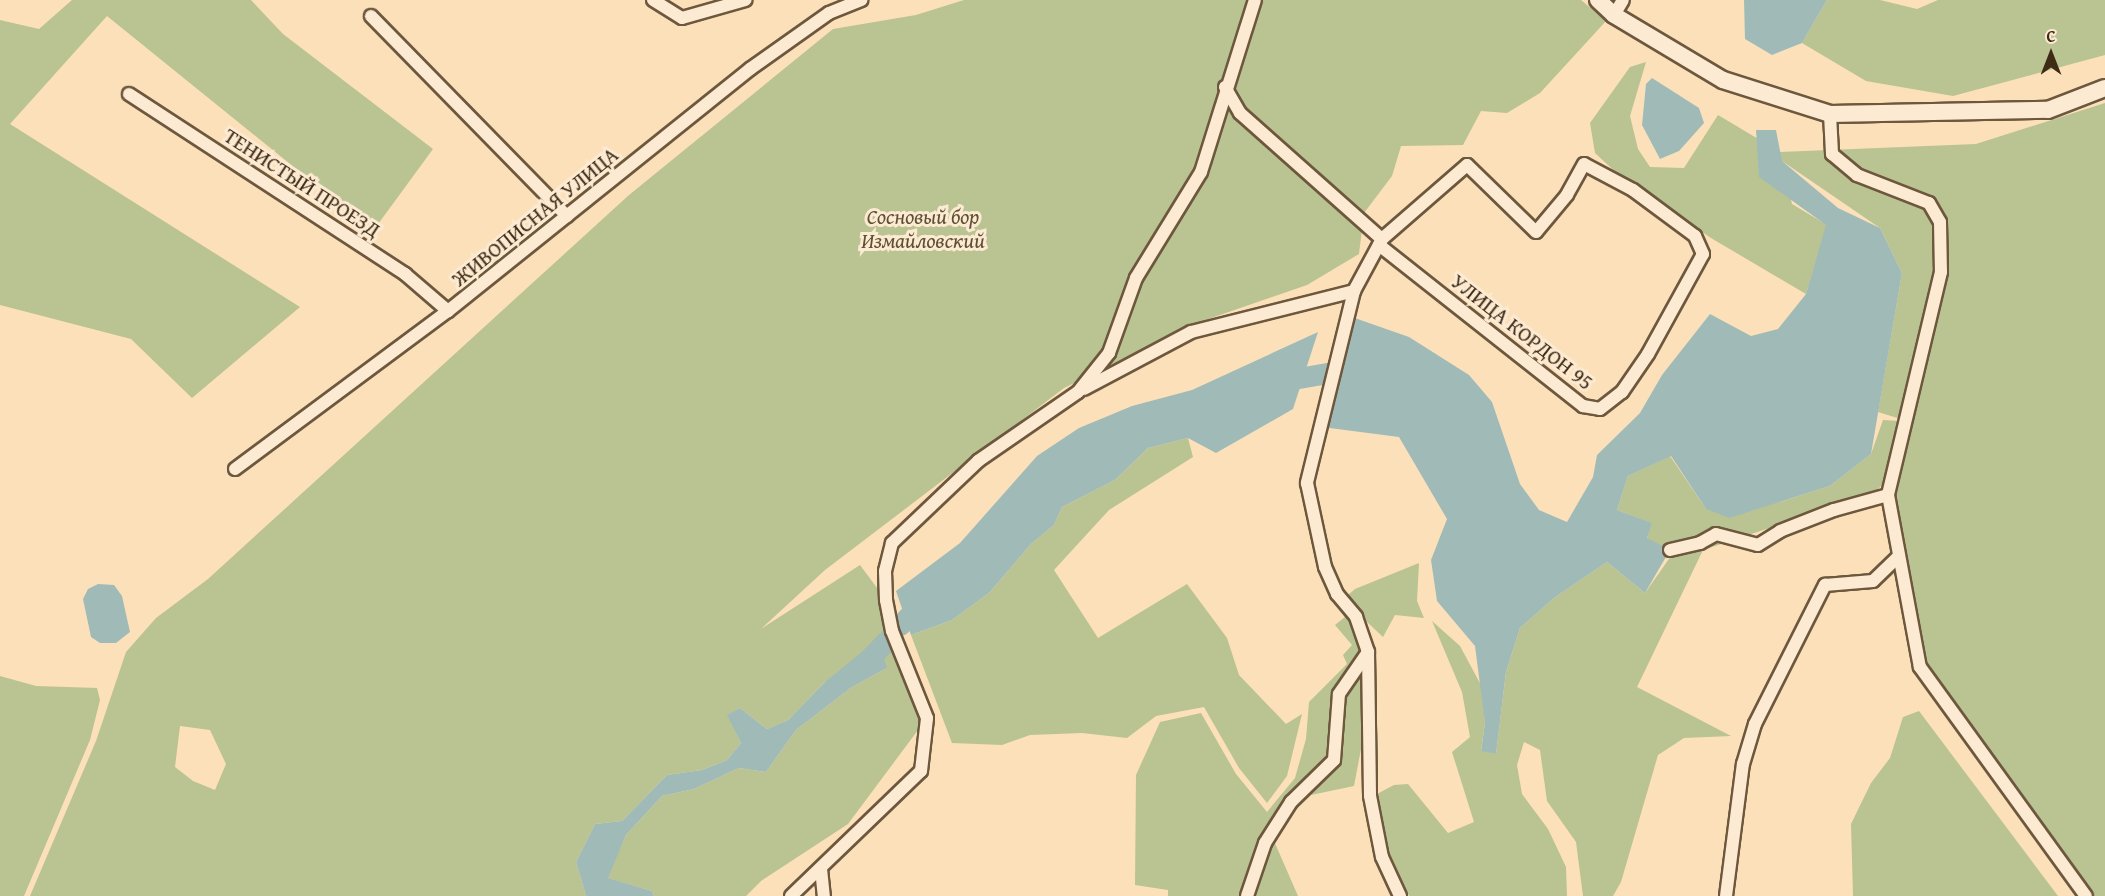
<!DOCTYPE html>
<html>
<head>
<meta charset="utf-8">
<style>
	body { margin:0 }
	#map { position:relative; width:2105px; height:896px; overflow:hidden; background:#fbe0b9; font-family:"Gentium Book Plus",serif }
	div>[style] { position:absolute }
	.green>* { inset:0; background:#bac392 }
	.water>* { inset:0; background:#a0bbb7 }
	.river>* { height:21px; margin:-10.5px; padding:0 10.5px; transform-origin:10.5px; border-radius:10.5px; background:#a0bbb7 }
	.roads { filter:drop-shadow(2px 0 #6d583e) drop-shadow(-2px 0 #6d583e) drop-shadow(0 2px #6d583e) drop-shadow(0 -2px #6d583e) }
	.minor>* { height:12px; margin:-6px; padding:0 6px; transform-origin:6px; border-radius:6px; background:#fcebd2 }
	.secondary>* { height:16px; margin:-8px; padding:0 8px; transform-origin:8px; border-radius:8px; background:#fcebd2 }
	span { translate:-50% -50%; white-space:nowrap; text-align:center; line-height:1.15; -webkit-text-stroke:6px #fcebd2; paint-order:stroke }
	.street-label { font-size:21px; color:#3e2a15 }
	.park-label { font-size:21px; color:#5d5034; font-style:italic }
	.north { position:absolute; left:2021px; top:24px; width:60px; height:60px; -webkit-text-stroke:4px #fcebd2; paint-order:stroke; rotate:0deg; font-size:16px; font-weight:700; line-height:24px; text-align:center; color:#3e2a15 }
	.north::after { content:''; display:block; margin:auto; width:21px; height:27px; background:#3e2a15; clip-path:polygon(50% 0,100% 100%,50% 72%,0 100%) }
</style>
</head>
<body>
<div id="map">
	<div class="green">
		<i style="clip-path:polygon(72px 0,251px 0,283px 34px,433px 149px,373px 231px,107px 16px,10px 124px,300px 307px,192px 398px,131px 339px,0 305px,0 20px,39px 29px)"></i>
		<i style="clip-path:polygon(evenodd,964px 0,1581px 0,1606px 21px,1540px 93px,1507px 113px,1481px 111px,1463px 145px,1401px 146px,1392px 176px,1364px 213px,1359px 254px,1307px 285px,1191px 325px,1064px 388px,825px 570px,761px 629px,860px 565px,886px 600px,927px 718px,848px 824px,761px 881px,746px 896px,654px 896px,652px 891px,607px 878px,626px 835px,662px 796px,694px 789px,739px 768px,766px 772px,796px 730px,852px 687px,887px 668px,825px 682px,788px 720px,767px 729px,740px 708px,728px 715px,741px 743px,727px 760px,702px 770px,667px 775px,622px 821px,595px 824px,576px 862px,586px 896px,30px 896px,96px 741px,126px 652px,156px 618px,208px 579px,629px 195px,833px 29px,916px 15px,964px 0,180px 726px,210px 730px,226px 764px,215px 790px,193px 781px,175px 767px,180px 726px)"></i>
		<i style="clip-path:polygon(1827px 0,1880px 0,1917px 9px,1938px 0,2105px 0,2105px 55px,1953px 96px,1866px 81px,1802px 43px)"></i>
		<i style="clip-path:polygon(1646px 62px,1630px 116px,1638px 149px,1650px 167px,1684px 168px,1718px 115px,1780px 152px,1976px 144px,2105px 103px,2105px 896px,2094px 896px,1924px 666px,1893px 495px,1904px 420px,1878px 412px,1902px 273px,1880px 228px,1782px 161px,1792px 204px,1827px 225px,1806px 294px,1711px 238px,1622px 178px,1595px 153px,1590px 123px,1630px 67px)"></i>
		<i style="clip-path:polygon(1883px 420px,1899px 421px,1886px 480px,1875px 493px,1703px 550px,1637px 687px,1731px 736px,1684px 738px,1658px 755px,1621px 882px,1613px 896px,1583px 896px,1576px 842px,1547px 801px,1540px 750px,1524px 742px,1517px 765px,1522px 794px,1548px 829px,1566px 867px,1567px 896px,1409px 896px,1380px 832px,1375px 795px,1394px 785px,1408px 784px,1448px 833px,1474px 822px,1452px 752px,1470px 737px,1462px 692px,1432px 621px,1460px 646px,1482px 687px,1485px 723px,1481px 750px,1496px 754px,1506px 672px,1520px 628px,1554px 598px,1607px 562px,1645px 593px,1671px 556px,1647px 538px,1651px 523px,1617px 510px,1628px 476px,1670px 456px,1706px 509px,1780px 502px,1830px 486px,1871px 454px)"></i>
		<i style="clip-path:polygon(1188px 438px,1193px 457px,1109px 510px,1054px 570px,1098px 638px,1187px 584px,1227px 638px,1239px 675px,1286px 724px,1302px 714px,1287px 776px,1267px 803px,1239px 768px,1204px 707px,1156px 716px,1127px 738px,1082px 733px,1030px 735px,1002px 745px,952px 743px,911px 635px,952px 620px,989px 593px,1031px 544px,1054px 525px,1062px 507px,1115px 480px,1148px 448px)"></i>
		<i style="clip-path:polygon(1419px 563px,1417px 601px,1424px 618px,1395px 615px,1383px 637px,1366px 621px,1358px 631px,1364px 656px,1361px 749px,1354px 786px,1311px 795px,1278px 827px,1274px 841px,1298px 896px,1168px 896px,1168px 890px,1135px 885px,1136px 775px,1160px 722px,1201px 713px,1236px 774px,1267px 812px,1295px 778px,1306px 739px,1309px 702px,1347px 664px,1343px 655px,1352px 645px,1335px 625px,1345px 617px,1338px 604px,1355px 589px)"></i>
		<i style="clip-path:polygon(0 676px,36px 686px,97px 688px,100px 700px,90px 740px,24px 896px,0 896px)"></i>
		<i style="clip-path:polygon(1919px 711px,2058px 896px,1853px 896px,1851px 824px,1871px 783px,1890px 758px,1903px 717px)"></i>
	</div>
	<div class="water">
		<i style="clip-path:polygon(1744px 0,1827px 0,1802px 43px,1772px 55px,1745px 39px)"></i>
		<i style="clip-path:polygon(1652px 78px,1699px 108px,1704px 123px,1679px 151px,1660px 159px,1642px 125px,1646px 84px)"></i>
		<i style="clip-path:polygon(1756px 130px,1776px 130px,1782px 161px,1838px 208px,1880px 228px,1902px 273px,1871px 454px,1830px 486px,1729px 518px,1706px 509px,1671px 456px,1628px 476px,1617px 510px,1652px 523px,1647px 538px,1670px 550px,1645px 593px,1607px 562px,1554px 598px,1520px 628px,1506px 672px,1496px 754px,1481px 751px,1485px 723px,1475px 646px,1437px 601px,1431px 560px,1447px 519px,1399px 437px,1322px 427px,1349px 316px,1409px 337px,1469px 375px,1492px 402px,1520px 484px,1539px 510px,1567px 522px,1593px 477px,1597px 455px,1640px 413px,1662px 375px,1710px 314px,1751px 336px,1778px 329px,1806px 294px,1826px 225px,1759px 177px)"></i>
		<i style="clip-path:polygon(1318px 332px,1293px 409px,1216px 453px,1188px 438px,1148px 448px,1115px 480px,1062px 507px,1054px 525px,1031px 544px,989px 593px,952px 620px,911px 635px,896px 591px,960px 543px,1037px 456px,1079px 428px,1132px 406px,1192px 390px)"></i>
		<i style="clip-path:polygon(98px 584px,114px 585px,122px 596px,130px 632px,116px 643px,100px 643px,91px 637px,83px 599px,88px 589px)"></i>
		<i style="clip-path:polygon(878px 639px,887px 668px,852px 687px,796px 730px,766px 772px,739px 768px,694px 789px,662px 796px,626px 835px,608px 878px,652px 891px,654px 896px,586px 896px,576px 862px,595px 824px,622px 821px,667px 775px,702px 770px,727px 760px,741px 743px,727px 715px,740px 708px,767px 729px,788px 720px,825px 682px)"></i>
	</div>
	<div class="river">
		<i style="left:1276px;top:382px;width:80px;rotate:-10deg"></i>
		<i style="left:900px;top:625px;width:35px;rotate:-46deg"></i>
		<i style="left:861px;top:667px;width:36px;rotate:-46deg"></i>
	</div>
	<div class="roads">
		<div class="minor">
			<i style="left:653px;top:0;width:34px;rotate:32deg"></i>
			<i style="left:682px;top:18px;width:66px;rotate:-15.9deg"></i>
			<i style="left:1614px;top:15px;width:17px;rotate:-59deg"></i>
			<i style="left:371px;top:16px;width:280px;rotate:45.6deg"></i>
			<i style="left:1225px;top:87px;width:30px;rotate:60deg"></i>
			<i style="left:1240px;top:113px;width:190px;rotate:41.6deg"></i>
			<i style="left:1382px;top:239px;width:59px;rotate:118.3deg"></i>
			<i style="left:1354px;top:291px;width:198px;rotate:103.8deg"></i>
			<i style="left:1307px;top:483px;width:86px;rotate:77.9deg"></i>
			<i style="left:1325px;top:567px;width:30px;rotate:66deg"></i>
			<i style="left:1337px;top:594px;width:30px;rotate:50deg"></i>
			<i style="left:1356px;top:617px;width:37px;rotate:71deg"></i>
			<i style="left:1368px;top:652px;width:144px;rotate:89.2deg"></i>
			<i style="left:1370px;top:796px;width:62px;rotate:78.9deg"></i>
			<i style="left:1382px;top:857px;width:43px;rotate:65.2deg"></i>
			<i style="left:129px;top:94px;width:330px;rotate:33.1deg"></i>
			<i style="left:405px;top:274px;width:57px;rotate:40.7deg"></i>
			<i style="left:1830px;top:114px;width:40px;rotate:87.1deg"></i>
			<i style="left:1832px;top:154px;width:33px;rotate:40deg"></i>
			<i style="left:1857px;top:175px;width:77px;rotate:21.3deg"></i>
			<i style="left:1929px;top:203px;width:22px;rotate:60deg"></i>
			<i style="left:1940px;top:222px;width:50px;rotate:88.9deg"></i>
			<i style="left:1941px;top:272px;width:229px;rotate:103.4deg"></i>
			<i style="left:1888px;top:495px;width:175px;rotate:79.5deg"></i>
			<i style="left:1920px;top:667px;width:283px;rotate:54.1deg"></i>
			<i style="left:1379px;top:245px;width:260px;rotate:38.3deg"></i>
			<i style="left:1583px;top:406px;width:17px;rotate:10deg"></i>
			<i style="left:1600px;top:409px;width:28px;rotate:-38deg"></i>
			<i style="left:1622px;top:392px;width:46px;rotate:-55.6deg"></i>
			<i style="left:1648px;top:354px;width:114px;rotate:-61.2deg"></i>
			<i style="left:1703px;top:254px;width:20px;rotate:-114deg"></i>
			<i style="left:1695px;top:236px;width:77px;rotate:-143.4deg"></i>
			<i style="left:1633px;top:190px;width:55px;rotate:-152deg"></i>
			<i style="left:1584px;top:164px;width:35px;rotate:119deg"></i>
			<i style="left:1567px;top:195px;width:48px;rotate:130deg"></i>
			<i style="left:1536px;top:232px;width:96px;rotate:-135.8deg"></i>
			<i style="left:1467px;top:165px;width:113px;rotate:139deg"></i>
			<i style="left:1084px;top:389px;width:121px;rotate:-28deg"></i>
			<i style="left:1191px;top:332px;width:168px;rotate:-14.1deg"></i>
			<i style="left:235px;top:469px;width:265px;rotate:-36.6deg"></i>
			<i style="left:448px;top:311px;width:387px;rotate:-38.7deg"></i>
			<i style="left:750px;top:69px;width:97px;rotate:-35.3deg"></i>
			<i style="left:829px;top:13px;width:35px;rotate:-22deg"></i>
			<i style="left:1670px;top:550px;width:31px;rotate:-13deg"></i>
			<i style="left:1700px;top:543px;width:18px;rotate:-29deg"></i>
			<i style="left:1716px;top:534px;width:43px;rotate:14.7deg"></i>
			<i style="left:1758px;top:545px;width:26px;rotate:-32deg"></i>
			<i style="left:1780px;top:531px;width:58px;rotate:-21.3deg"></i>
			<i style="left:1834px;top:510px;width:56px;rotate:-15.5deg"></i>
			<i style="left:821px;top:869px;width:27px;rotate:84deg"></i>
			<i style="left:791px;top:896px;width:180px;rotate:-43.9deg"></i>
			<i style="left:921px;top:771px;width:53px;rotate:-83.5deg"></i>
			<i style="left:927px;top:718px;width:94px;rotate:-111.9deg"></i>
			<i style="left:892px;top:631px;width:32px;rotate:-101deg"></i>
			<i style="left:886px;top:600px;width:29px;rotate:-92deg"></i>
			<i style="left:885px;top:571px;width:29px;rotate:-76deg"></i>
			<i style="left:892px;top:543px;width:119px;rotate:-43.6deg"></i>
			<i style="left:978px;top:461px;width:121px;rotate:-34.6deg"></i>
			<i style="left:1078px;top:392px;width:50px;rotate:-51.5deg"></i>
			<i style="left:1109px;top:353px;width:80px;rotate:-70.2deg"></i>
			<i style="left:1136px;top:278px;width:124px;rotate:-58.5deg"></i>
			<i style="left:1201px;top:172px;width:180px;rotate:-72.6deg"></i>
			<i style="left:1247px;top:896px;width:56px;rotate:-71.2deg"></i>
			<i style="left:1265px;top:843px;width:49px;rotate:-57.6deg"></i>
			<i style="left:1291px;top:802px;width:60px;rotate:-44.3deg"></i>
			<i style="left:1334px;top:760px;width:66px;rotate:-85.7deg"></i>
			<i style="left:1339px;top:694px;width:51px;rotate:-55.4deg"></i>
			<i style="left:1726px;top:896px;width:133px;rotate:-82.7deg"></i>
			<i style="left:1743px;top:764px;width:42px;rotate:-73.3deg"></i>
			<i style="left:1755px;top:724px;width:156px;rotate:-63.3deg"></i>
			<i style="left:1825px;top:585px;width:48px;rotate:-4.8deg"></i>
			<i style="left:1873px;top:581px;width:36px;rotate:-44deg"></i>
		</div>
		<div class="secondary">
			<i style="left:1598px;top:0;width:22px;rotate:43deg"></i>
			<i style="left:1614px;top:15px;width:127px;rotate:30.8deg"></i>
			<i style="left:1723px;top:80px;width:112px;rotate:17.6deg"></i>
			<i style="left:1830px;top:114px;width:218px;rotate:-1.1deg"></i>
			<i style="left:2048px;top:110px;width:61px;rotate:-21.1deg"></i>
		</div>
	</div>
	<div class="street-label">
		<span style="left:302px;top:183px;rotate:33deg">ТЕНИСТЫЙ ПРОЕЗД</span>
		<span style="left:535px;top:217px;rotate:-39deg">ЖИВОПИСНАЯ УЛИЦА</span>
		<span style="left:1522px;top:332px;rotate:38deg">УЛИЦА КОРДОН 95</span>
	</div>
	<div class="park-label">
		<span style="left:923px;top:229px">Сосновый бор<br>Измайловский</span>
	</div>
	<div class="north">С</div>
</div>
</body>
</html>
